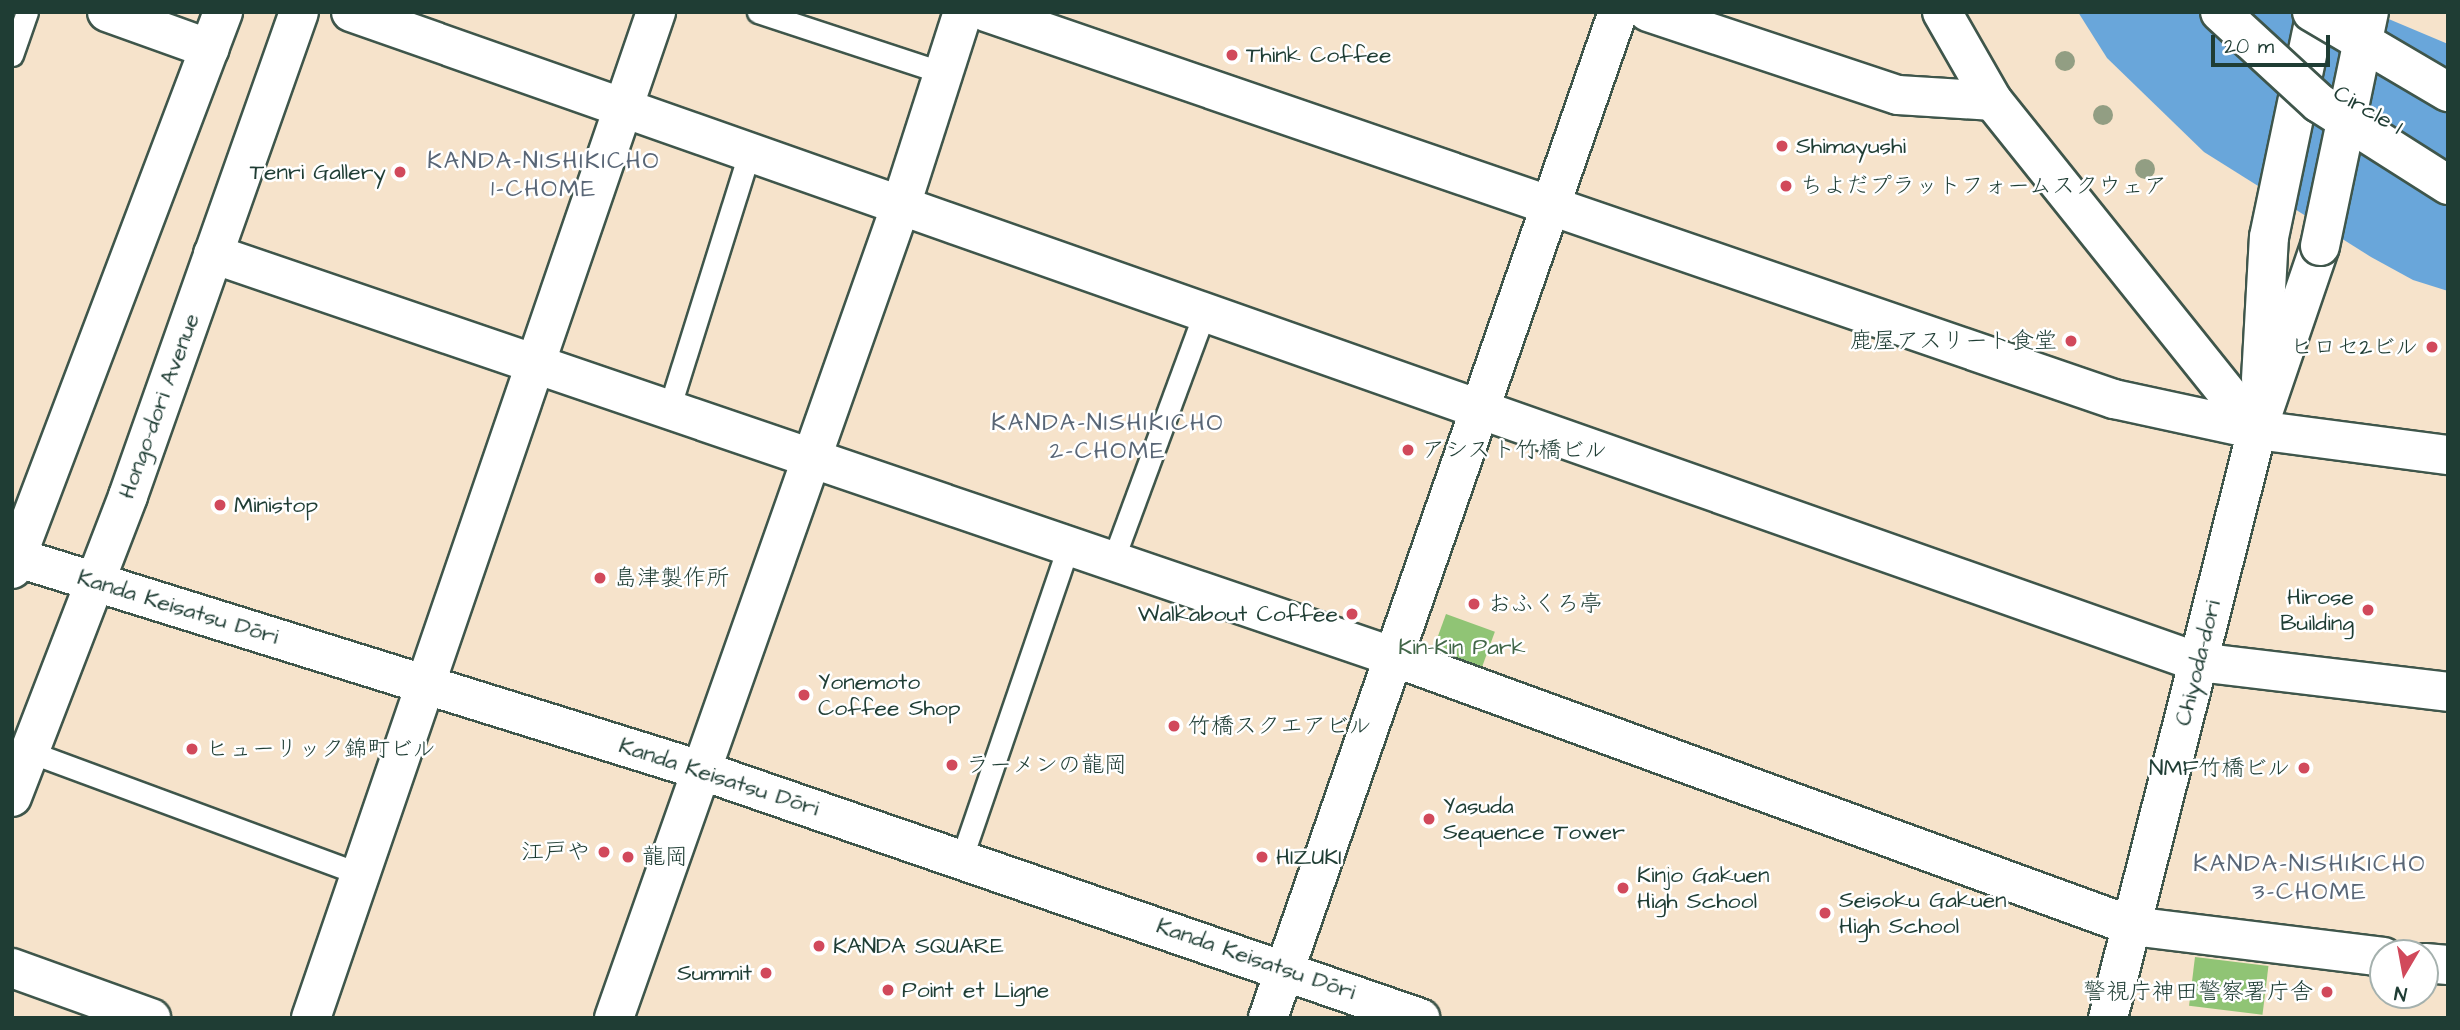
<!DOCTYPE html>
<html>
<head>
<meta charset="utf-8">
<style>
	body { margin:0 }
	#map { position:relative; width:2460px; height:1030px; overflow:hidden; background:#f6e3cb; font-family:"Architects Daughter","Klee One",sans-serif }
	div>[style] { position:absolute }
	.green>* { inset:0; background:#90c475; transform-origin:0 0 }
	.water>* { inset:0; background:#69a6da }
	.roads { filter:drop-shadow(2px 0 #3f564b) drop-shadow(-2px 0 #3f564b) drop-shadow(0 2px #3f564b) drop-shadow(0 -2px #3f564b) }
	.service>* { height:21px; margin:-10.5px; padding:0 10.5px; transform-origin:10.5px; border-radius:10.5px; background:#fff }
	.minor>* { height:38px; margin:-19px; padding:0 19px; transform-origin:19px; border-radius:19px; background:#fff }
	.tertiary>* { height:38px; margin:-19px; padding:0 19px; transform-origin:19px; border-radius:19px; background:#fff }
	.secondary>* { height:38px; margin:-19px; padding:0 19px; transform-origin:19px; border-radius:19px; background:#fff }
	.bridges { filter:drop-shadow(2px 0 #3f564b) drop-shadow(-2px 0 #3f564b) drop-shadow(0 2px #3f564b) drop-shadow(0 -2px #3f564b) }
	.tertiary-bridge>* { height:38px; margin:-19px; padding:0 19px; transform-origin:19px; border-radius:19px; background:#fff }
	.motorway-bridge>* { height:38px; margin:-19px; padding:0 19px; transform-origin:19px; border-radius:19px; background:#fff }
	.trees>* { width:20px; height:20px; margin:-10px; border-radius:50%; background:#929e83 }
	.dots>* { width:19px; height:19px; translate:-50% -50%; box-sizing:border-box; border:4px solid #fff; border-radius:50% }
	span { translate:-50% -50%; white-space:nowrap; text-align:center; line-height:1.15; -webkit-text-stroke:5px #fff; paint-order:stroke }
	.poi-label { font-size:23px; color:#1f3d34 }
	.left { translate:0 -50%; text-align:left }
	.right { translate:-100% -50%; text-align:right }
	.street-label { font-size:23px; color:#1f3d34 }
	.park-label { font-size:23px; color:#416648 }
	.neighbourhood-label { font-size:24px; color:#596676; letter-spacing:2px }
	.frame { position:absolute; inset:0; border:14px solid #1f3d34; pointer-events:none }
	.north { position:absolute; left:2369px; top:939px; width:70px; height:70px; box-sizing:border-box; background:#fff; border:2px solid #a5b1ae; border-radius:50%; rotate:190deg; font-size:19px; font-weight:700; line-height:28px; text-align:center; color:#1f3d34 }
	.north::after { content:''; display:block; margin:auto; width:24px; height:32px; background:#d1495b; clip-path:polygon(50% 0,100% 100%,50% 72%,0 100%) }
	.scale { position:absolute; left:2211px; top:35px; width:119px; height:32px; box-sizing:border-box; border:4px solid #1f3d34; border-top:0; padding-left:9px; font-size:21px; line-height:24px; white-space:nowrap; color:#1f3d34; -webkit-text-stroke:5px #fff; paint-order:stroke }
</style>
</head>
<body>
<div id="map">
	<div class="green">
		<i style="left:1446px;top:614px;width:52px;height:51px;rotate:20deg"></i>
		<i style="left:2195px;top:957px;width:74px;height:49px;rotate:7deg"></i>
	</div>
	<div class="water">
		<i style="clip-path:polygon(2078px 12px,2372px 12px,2448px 44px,2448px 291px,2413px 280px,2371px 257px,2204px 152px,2107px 58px)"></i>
	</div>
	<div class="roads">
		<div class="service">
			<i style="left:758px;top:12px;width:195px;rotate:18.2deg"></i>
			<i style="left:12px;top:55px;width:46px;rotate:-70.8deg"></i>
			<i style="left:669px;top:409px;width:271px;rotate:-72.6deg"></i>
			<i style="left:1113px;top:560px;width:265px;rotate:-69.7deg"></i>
			<i style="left:30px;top:752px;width:351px;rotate:20.3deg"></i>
			<i style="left:962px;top:857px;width:330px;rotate:-71.1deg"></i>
		</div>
		<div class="minor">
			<i style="left:107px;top:12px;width:109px;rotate:19.8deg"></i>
			<i style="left:351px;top:12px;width:1958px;rotate:19.39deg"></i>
			<i style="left:2198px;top:662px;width:252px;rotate:6.8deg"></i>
			<i style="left:986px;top:12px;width:1193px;rotate:18.94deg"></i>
			<i style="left:2114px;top:399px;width:146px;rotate:12.2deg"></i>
			<i style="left:1648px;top:12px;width:263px;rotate:18.4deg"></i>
			<i style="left:1898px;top:95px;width:95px;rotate:3.6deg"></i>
			<i style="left:213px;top:254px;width:1245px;rotate:18.84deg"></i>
			<i style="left:1391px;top:656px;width:789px;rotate:20.02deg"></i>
			<i style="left:2132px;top:926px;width:253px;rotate:7deg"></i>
			<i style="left:2425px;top:963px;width:23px;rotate:5deg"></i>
			<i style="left:12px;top:968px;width:148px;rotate:19.8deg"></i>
			<i style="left:311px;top:1018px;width:1064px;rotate:-71.07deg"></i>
			<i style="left:614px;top:1018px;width:862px;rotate:-70.56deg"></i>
			<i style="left:901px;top:205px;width:203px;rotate:-72.2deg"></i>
			<i style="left:1268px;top:1018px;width:1065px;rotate:-70.82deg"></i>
		</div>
		<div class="tertiary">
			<i style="left:2261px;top:379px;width:142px;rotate:-86.8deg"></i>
			<i style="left:2269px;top:237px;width:230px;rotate:-78.2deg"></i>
			<i style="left:12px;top:556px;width:721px;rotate:17.28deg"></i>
			<i style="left:700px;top:770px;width:762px;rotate:19.01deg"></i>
			<i style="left:2108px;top:1018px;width:607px;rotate:-75.78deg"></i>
			<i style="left:2257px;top:430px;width:194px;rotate:-71.1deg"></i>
		</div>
		<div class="secondary">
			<i style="left:1942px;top:12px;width:103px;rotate:60.2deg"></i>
			<i style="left:1993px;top:101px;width:422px;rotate:51.3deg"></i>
			<i style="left:2257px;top:430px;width:193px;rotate:7.5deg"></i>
			<i style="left:12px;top:569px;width:596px;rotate:-69.25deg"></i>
			<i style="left:12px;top:797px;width:323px;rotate:-68.9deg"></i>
			<i style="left:128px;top:496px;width:513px;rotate:-70.54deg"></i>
		</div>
	</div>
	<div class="bridges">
		<div class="tertiary-bridge">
			<i style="left:2320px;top:246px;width:239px;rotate:-78.2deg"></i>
		</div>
		<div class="motorway-bridge">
			<i style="left:2220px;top:12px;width:134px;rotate:42.6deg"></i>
			<i style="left:2319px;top:103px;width:153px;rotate:32.4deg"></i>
			<i style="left:2312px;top:12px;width:158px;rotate:30.5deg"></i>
		</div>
	</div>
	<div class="trees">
		<i style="left:2065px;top:61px"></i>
		<i style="left:2103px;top:115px"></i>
		<i style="left:2145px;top:169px"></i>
	</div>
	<div class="dots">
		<i style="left:1232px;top:55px;background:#d1495b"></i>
		<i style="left:1782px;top:146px;background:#d1495b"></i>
		<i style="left:400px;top:172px;background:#d1495b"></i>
		<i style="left:1786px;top:186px;background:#d1495b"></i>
		<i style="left:2071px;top:341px;background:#d1495b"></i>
		<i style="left:2432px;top:347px;background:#d1495b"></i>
		<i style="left:1408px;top:450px;background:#d1495b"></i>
		<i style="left:220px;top:505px;background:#d1495b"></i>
		<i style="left:600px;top:578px;background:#d1495b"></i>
		<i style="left:1474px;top:604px;background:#d1495b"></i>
		<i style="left:2368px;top:610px;background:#d1495b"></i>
		<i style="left:1352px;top:614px;background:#d1495b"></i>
		<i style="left:804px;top:695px;background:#d1495b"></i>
		<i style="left:1174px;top:726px;background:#d1495b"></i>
		<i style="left:192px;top:749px;background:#d1495b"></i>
		<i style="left:952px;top:765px;background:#d1495b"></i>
		<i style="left:2304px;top:768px;background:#d1495b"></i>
		<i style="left:1429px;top:819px;background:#d1495b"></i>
		<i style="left:604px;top:852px;background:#d1495b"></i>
		<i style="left:628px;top:857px;background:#d1495b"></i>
		<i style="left:1262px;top:857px;background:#d1495b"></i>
		<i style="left:1623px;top:888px;background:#d1495b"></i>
		<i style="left:1825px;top:913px;background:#d1495b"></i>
		<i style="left:819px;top:946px;background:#d1495b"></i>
		<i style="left:766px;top:973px;background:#d1495b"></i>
		<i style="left:888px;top:990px;background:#d1495b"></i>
		<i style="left:2327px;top:992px;background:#d1495b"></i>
	</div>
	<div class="poi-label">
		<span class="left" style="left:1246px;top:55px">Think Coffee</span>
		<span class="left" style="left:1796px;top:146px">Shimayushi</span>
		<span class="right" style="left:386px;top:172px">Tenri Gallery</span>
		<span class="left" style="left:1800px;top:186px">ちよだプラットフォームスクウェア</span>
		<span class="right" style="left:2057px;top:341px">鹿屋アスリート食堂</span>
		<span class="right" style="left:2418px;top:347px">ヒロセ2ビル</span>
		<span class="left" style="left:1422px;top:450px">アシスト竹橋ビル</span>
		<span class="left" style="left:234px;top:505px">Ministop</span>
		<span class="left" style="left:614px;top:578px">島津製作所</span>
		<span class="right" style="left:2354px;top:610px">Hirose<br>Building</span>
		<span class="left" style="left:1488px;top:604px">おふくろ亭</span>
		<span class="right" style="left:1338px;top:614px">Walkabout Coffee</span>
		<span class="left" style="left:818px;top:695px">Yonemoto<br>Coffee Shop</span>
		<span class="left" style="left:1188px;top:726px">竹橋スクエアビル</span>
		<span class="left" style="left:206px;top:749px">ヒューリック錦町ビル</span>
		<span class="left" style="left:966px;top:765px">ラーメンの龍岡</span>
		<span class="right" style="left:2290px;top:768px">NMF竹橋ビル</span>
		<span class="left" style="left:1443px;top:819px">Yasuda<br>Sequence Tower</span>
		<span class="right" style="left:590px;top:852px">江戸や</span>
		<span class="left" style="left:642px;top:857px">龍岡</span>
		<span class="left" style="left:1276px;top:857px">HIZUKI</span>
		<span class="left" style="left:1637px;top:888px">Kinjo Gakuen<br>High School</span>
		<span class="left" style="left:1839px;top:913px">Seisoku Gakuen<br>High School</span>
		<span class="left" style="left:833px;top:946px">KANDA SQUARE</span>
		<span class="right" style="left:752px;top:973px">Summit</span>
		<span class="left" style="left:902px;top:990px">Point et Ligne</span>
		<span class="right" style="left:2313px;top:992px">警視庁神田警察署庁舎</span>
	</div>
	<div class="street-label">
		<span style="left:2368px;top:110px;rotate:30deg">Circle 1</span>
		<span style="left:159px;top:406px;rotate:-70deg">Hongo-dori Avenue</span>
		<span style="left:178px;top:607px;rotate:17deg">Kanda Keisatsu Dōri</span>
		<span style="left:2198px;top:663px;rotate:-76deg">Chiyoda-dori</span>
		<span style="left:719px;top:777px;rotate:18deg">Kanda Keisatsu Dōri</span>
		<span style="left:1256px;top:959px;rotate:19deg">Kanda Keisatsu Dōri</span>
	</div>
	<div class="park-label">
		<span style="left:1462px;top:647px">Kin-Kin Park</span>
	</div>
	<div class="neighbourhood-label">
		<span style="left:544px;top:176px">KANDA-NISHIKICHO<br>1-CHOME</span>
		<span style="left:1108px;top:438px">KANDA-NISHIKICHO<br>2-CHOME</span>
		<span style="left:2310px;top:879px">KANDA-NISHIKICHO<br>3-CHOME</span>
	</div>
	<div class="frame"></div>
	<div class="north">N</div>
	<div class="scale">20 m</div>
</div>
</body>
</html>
